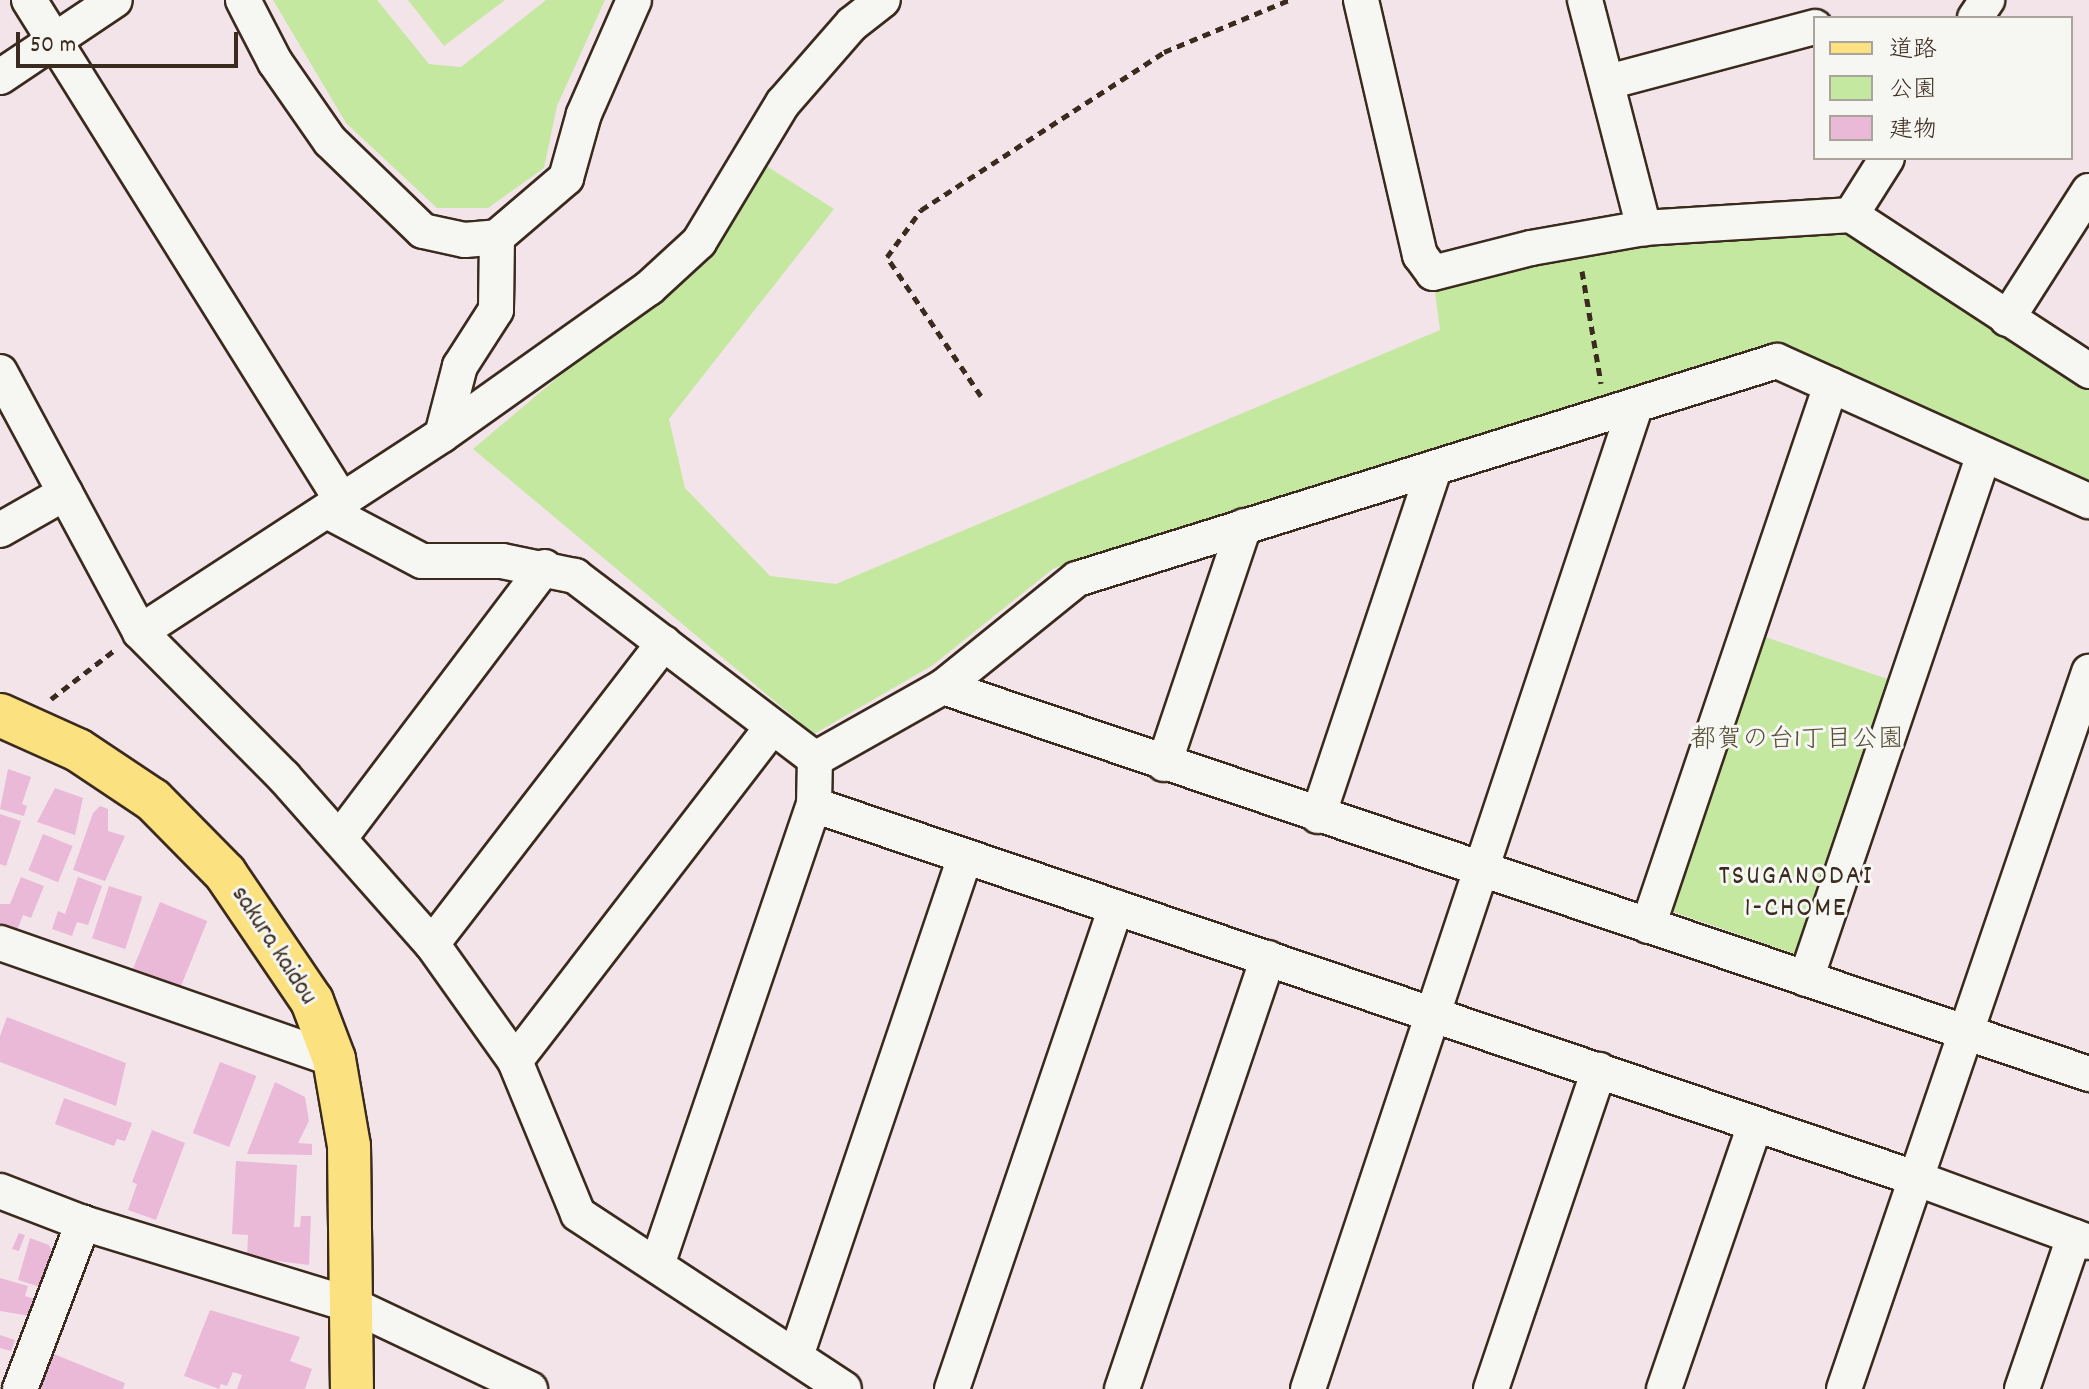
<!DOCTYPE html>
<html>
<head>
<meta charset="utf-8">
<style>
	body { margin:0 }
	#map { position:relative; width:2089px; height:1389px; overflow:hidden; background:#f3e4ea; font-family:Dekko,"Klee One",sans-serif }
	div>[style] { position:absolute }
	.green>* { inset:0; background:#c5e8a1; transform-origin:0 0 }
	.building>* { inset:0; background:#ebb9d8; transform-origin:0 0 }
	.path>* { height:5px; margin-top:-2.5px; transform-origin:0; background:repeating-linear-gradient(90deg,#3b2a1e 0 8px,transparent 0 14px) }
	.roads { filter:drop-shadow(2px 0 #3b2a1e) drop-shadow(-2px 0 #3b2a1e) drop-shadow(0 2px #3b2a1e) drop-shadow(0 -2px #3b2a1e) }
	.minor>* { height:34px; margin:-17px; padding:0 17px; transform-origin:17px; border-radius:17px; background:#f6f6f2 }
	.major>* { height:42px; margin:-21px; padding:0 21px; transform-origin:21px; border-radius:21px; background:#fbe180 }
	span { translate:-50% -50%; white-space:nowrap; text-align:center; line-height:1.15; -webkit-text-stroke:6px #f6f6f2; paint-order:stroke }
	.park-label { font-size:26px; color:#575038 }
	.street-label { font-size:26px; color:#3b2a1e }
	.neighbourhood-label { font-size:28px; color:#3b2a1e; letter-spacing:2px }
	.legend { position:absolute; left:1813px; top:16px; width:260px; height:144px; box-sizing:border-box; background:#f6f6f2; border:2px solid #aba49d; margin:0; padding:10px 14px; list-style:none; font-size:24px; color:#3b2a1e }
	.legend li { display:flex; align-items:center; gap:16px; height:40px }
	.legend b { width:40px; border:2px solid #aba49d }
	.scale { position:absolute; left:16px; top:32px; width:222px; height:36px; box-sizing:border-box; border:4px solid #3b2a1e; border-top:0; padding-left:10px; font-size:24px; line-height:28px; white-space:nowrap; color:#3b2a1e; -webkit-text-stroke:6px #f6f6f2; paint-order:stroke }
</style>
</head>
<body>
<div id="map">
	<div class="green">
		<i style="clip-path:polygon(273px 0,377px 0,429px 64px,461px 67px,546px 0,605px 0,557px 106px,544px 168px,488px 208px,437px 208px,346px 123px)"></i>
		<i style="clip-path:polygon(408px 0,505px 0,444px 46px)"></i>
		<i style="clip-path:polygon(765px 165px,834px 209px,669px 419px,685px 488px,770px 576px,836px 584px,1440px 330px,1434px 285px,1644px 240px,1844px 230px,2089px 386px,2089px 487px,1776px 343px,1054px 568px,933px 665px,814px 734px,473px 449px,704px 254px)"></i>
		<i style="left:1757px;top:634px;width:144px;height:290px;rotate:19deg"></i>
	</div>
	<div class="building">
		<i style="clip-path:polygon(8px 769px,31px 777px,22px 804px,27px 806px,24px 816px,0 809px)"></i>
		<i style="clip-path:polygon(55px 788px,83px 798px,75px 835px,37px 822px)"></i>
		<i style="clip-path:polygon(100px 806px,108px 809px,108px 831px,125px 836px,105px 881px,73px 870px,93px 813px)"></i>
		<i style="clip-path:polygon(0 814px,21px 821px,6px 866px,0 864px)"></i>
		<i style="left:43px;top:834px;width:32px;height:39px;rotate:22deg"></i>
		<i style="clip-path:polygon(21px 877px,44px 886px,31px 918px,23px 915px,14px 938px,0 932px,0 904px,10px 904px)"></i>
		<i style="clip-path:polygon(78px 877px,102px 886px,88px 925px,77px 922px,72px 936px,52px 929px,58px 911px,65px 914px)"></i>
		<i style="left:109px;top:886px;width:35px;height:55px;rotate:18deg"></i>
		<i style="left:160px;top:902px;width:51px;height:72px;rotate:22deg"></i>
		<i style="clip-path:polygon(7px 1017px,126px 1063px,116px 1106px,0 1062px,0 1036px)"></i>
		<i style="left:220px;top:1062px;width:39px;height:76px;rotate:21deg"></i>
		<i style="clip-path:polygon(275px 1082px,305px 1097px,309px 1121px,298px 1143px,312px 1144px,312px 1155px,247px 1154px)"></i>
		<i style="clip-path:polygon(64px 1098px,132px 1123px,125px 1141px,117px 1139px,114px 1146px,55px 1124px)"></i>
		<i style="clip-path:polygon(152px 1130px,185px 1143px,156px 1220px,128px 1210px,137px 1184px,132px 1182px)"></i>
		<i style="clip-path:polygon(236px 1161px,297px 1165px,294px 1227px,300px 1227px,301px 1216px,311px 1216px,309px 1265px,247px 1257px,248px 1235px,232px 1234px)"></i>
		<i style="clip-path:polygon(19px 1233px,25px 1235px,19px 1251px,12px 1249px)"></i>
		<i style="clip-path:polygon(30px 1238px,49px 1245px,53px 1254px,40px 1287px,18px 1280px)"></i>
		<i style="clip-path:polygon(0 1278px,28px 1286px,25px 1296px,35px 1299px,30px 1316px,0 1311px)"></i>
		<i style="clip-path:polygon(210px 1310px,300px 1337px,290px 1361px,312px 1369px,305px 1389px,237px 1389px,242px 1375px,233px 1372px,227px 1386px,221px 1384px,219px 1389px,184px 1376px)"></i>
		<i style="clip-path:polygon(0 1335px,15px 1340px,11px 1351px,0 1348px)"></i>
		<i style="clip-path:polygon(54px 1354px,125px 1383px,123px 1389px,39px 1389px)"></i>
	</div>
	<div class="path">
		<i style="left:1582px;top:271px;width:114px;rotate:80.4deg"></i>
		<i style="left:981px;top:396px;width:168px;rotate:-124.1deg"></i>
		<i style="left:887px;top:257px;width:58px;rotate:-54.1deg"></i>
		<i style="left:921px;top:210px;width:290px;rotate:-33deg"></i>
		<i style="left:1164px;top:52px;width:135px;rotate:-22.6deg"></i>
		<i style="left:51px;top:699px;width:82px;rotate:-37.6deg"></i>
	</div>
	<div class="roads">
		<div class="minor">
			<i style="left:29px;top:0;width:591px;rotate:58deg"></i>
			<i style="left:243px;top:0;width:70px;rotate:62.7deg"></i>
			<i style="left:275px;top:62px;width:96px;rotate:55.2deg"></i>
			<i style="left:330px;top:141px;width:129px;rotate:44.1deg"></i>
			<i style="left:423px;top:231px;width:43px;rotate:12.1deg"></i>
			<i style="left:465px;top:240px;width:32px;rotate:-5deg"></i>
			<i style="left:497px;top:237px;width:73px;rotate:90.8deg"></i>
			<i style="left:496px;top:310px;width:67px;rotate:122.7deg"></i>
			<i style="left:460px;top:366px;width:71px;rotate:104.6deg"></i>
			<i style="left:1361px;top:0;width:262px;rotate:77deg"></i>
			<i style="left:1420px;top:255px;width:22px;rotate:54deg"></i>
			<i style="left:1433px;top:273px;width:101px;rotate:-14.3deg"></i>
			<i style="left:1531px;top:248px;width:115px;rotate:-10deg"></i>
			<i style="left:1644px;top:228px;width:207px;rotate:-3.6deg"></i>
			<i style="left:1851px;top:215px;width:285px;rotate:33.2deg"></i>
			<i style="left:1585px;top:0;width:236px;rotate:75.5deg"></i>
			<i style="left:1975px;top:18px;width:22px;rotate:-56deg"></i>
			<i style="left:0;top:77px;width:138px;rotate:-33.8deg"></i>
			<i style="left:1608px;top:82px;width:214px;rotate:-14.9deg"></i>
			<i style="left:1851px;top:215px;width:67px;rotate:-57.7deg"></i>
			<i style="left:497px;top:237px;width:91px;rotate:-40.5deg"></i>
			<i style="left:566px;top:178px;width:66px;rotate:-74.3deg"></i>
			<i style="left:584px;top:114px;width:124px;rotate:-66.3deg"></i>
			<i style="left:2007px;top:319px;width:152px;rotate:-57.4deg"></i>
			<i style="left:0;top:372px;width:295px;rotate:61.7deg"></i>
			<i style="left:140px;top:632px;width:204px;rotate:45.2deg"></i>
			<i style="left:284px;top:777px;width:223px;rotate:48.5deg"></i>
			<i style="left:432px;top:944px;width:143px;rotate:54.6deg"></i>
			<i style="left:515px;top:1061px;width:165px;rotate:67.6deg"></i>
			<i style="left:578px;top:1214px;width:318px;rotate:33.3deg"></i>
			<i style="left:327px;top:511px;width:107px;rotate:27.8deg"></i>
			<i style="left:422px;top:561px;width:80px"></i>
			<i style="left:502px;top:561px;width:75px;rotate:11.6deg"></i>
			<i style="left:575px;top:576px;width:302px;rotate:37.3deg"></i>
			<i style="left:0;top:530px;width:75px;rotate:-29.6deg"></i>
			<i style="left:140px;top:632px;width:361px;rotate:-33.1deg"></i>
			<i style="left:442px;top:435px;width:254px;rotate:-35.4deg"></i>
			<i style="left:649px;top:288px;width:68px;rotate:-42.6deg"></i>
			<i style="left:699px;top:242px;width:162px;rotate:-58.9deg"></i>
			<i style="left:783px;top:103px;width:105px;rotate:-48.9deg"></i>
			<i style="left:852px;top:24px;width:39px;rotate:-38deg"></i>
			<i style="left:943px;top:687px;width:1210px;rotate:18.66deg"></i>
			<i style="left:1164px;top:764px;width:251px;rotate:-71.4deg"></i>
			<i style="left:814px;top:805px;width:1162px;rotate:18.72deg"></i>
			<i style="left:1915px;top:1178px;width:185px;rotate:20.2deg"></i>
			<i style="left:1318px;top:816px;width:365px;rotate:-71.5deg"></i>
			<i style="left:339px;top:839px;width:341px;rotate:-52.9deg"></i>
			<i style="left:1648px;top:926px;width:571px;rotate:-71.31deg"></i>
			<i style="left:0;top:943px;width:354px;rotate:19.2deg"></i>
			<i style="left:432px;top:944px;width:380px;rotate:-52.4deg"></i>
			<i style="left:1806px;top:979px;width:554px;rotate:-71.27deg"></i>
			<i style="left:515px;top:1061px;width:420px;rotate:-52.4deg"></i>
			<i style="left:0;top:1191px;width:89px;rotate:21.1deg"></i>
			<i style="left:83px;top:1223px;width:281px;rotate:17deg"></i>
			<i style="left:352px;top:1305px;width:197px;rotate:25.3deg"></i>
			<i style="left:657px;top:1265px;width:486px;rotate:-71.2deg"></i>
			<i style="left:814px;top:805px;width:46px;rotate:-88.8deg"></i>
			<i style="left:815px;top:759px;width:147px;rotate:-29.4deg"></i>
			<i style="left:943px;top:687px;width:172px;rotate:-38.9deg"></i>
			<i style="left:1077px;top:579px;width:733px;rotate:-17.3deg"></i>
			<i style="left:1777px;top:361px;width:342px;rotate:24.2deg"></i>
			<i style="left:796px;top:1356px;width:527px;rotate:-71.29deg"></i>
			<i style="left:20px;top:1389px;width:178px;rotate:-69.2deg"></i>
			<i style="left:952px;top:1389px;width:509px;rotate:-71.21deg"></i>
			<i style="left:1122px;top:1389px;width:455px;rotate:-71.3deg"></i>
			<i style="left:1308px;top:1389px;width:1035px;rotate:-71.58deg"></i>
			<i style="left:1491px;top:1389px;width:337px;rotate:-71.3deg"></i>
			<i style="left:1664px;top:1389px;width:280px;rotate:-71deg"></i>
			<i style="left:1844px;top:1389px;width:758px;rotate:-71.13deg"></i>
			<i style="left:2022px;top:1389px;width:161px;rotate:-71.1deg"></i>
		</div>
		<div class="major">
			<i style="left:0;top:715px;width:85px;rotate:24.2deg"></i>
			<i style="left:78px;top:750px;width:90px;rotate:33.7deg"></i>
			<i style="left:153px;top:800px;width:103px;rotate:45.4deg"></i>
			<i style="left:225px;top:873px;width:155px;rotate:55.8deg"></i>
			<i style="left:312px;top:1001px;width:62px;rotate:69.2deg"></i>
			<i style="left:334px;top:1059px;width:88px;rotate:80.2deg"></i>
			<i style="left:349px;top:1146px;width:243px;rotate:89.3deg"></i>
		</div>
	</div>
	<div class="park-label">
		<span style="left:1797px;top:741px">都賀の台1丁目公園</span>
	</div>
	<div class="street-label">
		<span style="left:273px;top:946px;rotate:57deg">sakura kaidou</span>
	</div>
	<div class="neighbourhood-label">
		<span style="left:1796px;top:894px">TSUGANODAI<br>1-CHOME</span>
	</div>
	<ul class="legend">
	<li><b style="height:10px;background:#fbe180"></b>道路</li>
	<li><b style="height:22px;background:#c5e8a1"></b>公園</li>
	<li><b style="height:22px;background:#ebb9d8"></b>建物</li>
	</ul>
	<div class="scale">50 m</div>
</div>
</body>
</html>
